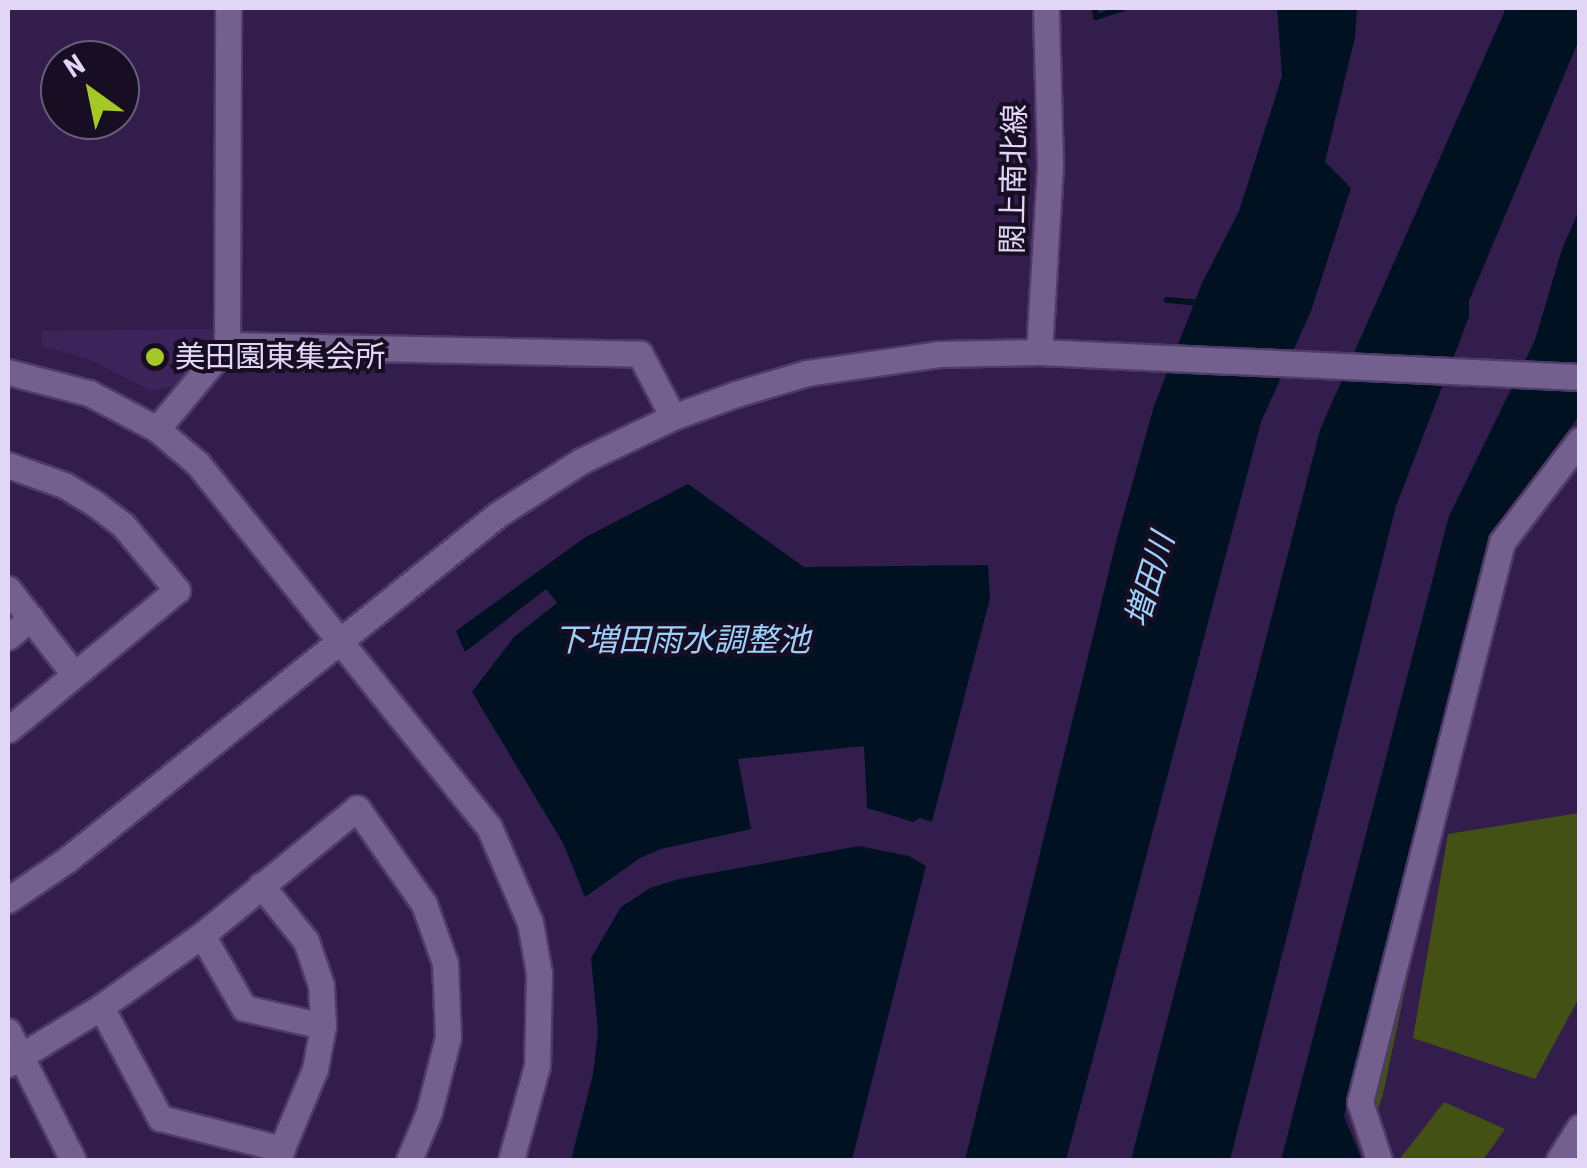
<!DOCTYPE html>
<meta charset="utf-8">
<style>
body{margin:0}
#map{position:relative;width:1587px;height:1168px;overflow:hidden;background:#331d4d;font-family:"Roboto Condensed","Noto Sans JP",sans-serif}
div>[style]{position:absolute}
.built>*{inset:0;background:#3c235a}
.green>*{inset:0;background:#435214}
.water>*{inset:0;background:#001221}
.stream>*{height:6px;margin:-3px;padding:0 3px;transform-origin:3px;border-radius:3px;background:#001221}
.roads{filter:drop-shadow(2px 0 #4f3b68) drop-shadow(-2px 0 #4f3b68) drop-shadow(0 2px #4f3b68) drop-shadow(0 -2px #4f3b68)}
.minor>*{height:25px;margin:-12.5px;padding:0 12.5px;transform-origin:12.5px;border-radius:12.5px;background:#73608e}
.dots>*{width:28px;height:28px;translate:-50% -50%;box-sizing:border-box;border:5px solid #170e23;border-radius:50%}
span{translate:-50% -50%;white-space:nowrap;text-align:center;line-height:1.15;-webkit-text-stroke:8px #170e23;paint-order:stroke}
.street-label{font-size:30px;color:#e1d6f5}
.poi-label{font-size:30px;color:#e1d6f5}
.left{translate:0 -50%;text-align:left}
.water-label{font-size:32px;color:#9cd1fb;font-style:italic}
.frame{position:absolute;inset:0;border:10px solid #e1d6f5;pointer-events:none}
.north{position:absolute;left:40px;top:40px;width:100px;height:100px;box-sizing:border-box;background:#170e23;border:2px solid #685e77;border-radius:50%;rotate:327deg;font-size:28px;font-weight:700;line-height:40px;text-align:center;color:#e1d6f5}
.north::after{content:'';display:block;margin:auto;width:35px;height:45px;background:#a4c825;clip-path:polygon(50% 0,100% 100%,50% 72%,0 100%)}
</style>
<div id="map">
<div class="built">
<div style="clip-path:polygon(214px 329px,214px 340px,182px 384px,151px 391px,89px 359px,42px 346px,42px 331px)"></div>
</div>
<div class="green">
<div style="clip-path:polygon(1579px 813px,1579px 998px,1535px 1079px,1413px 1038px,1448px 834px)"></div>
<div style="clip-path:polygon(1439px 829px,1383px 1094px,1374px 1120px,1369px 1086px)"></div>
<div style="clip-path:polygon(1444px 1102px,1505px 1129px,1483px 1160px,1399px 1160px)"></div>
</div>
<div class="water">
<div style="clip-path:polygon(1277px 8px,1357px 8px,1355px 37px,1325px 162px,1351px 188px,1311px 311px,1261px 422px,1066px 1160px,965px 1160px,1117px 538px,1154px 406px,1202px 283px,1239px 211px,1282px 76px)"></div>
<div style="clip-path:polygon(1506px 8px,1579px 8px,1579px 40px,1469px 301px,1469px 317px,1396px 506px,1230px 1160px,1131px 1160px,1320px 430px)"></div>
<div style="clip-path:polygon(1579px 210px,1579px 416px,1495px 530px,1344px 1116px,1362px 1160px,1281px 1160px,1449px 516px,1535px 340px,1562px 249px)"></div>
<div style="clip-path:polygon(688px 484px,804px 567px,988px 565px,990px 598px,932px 822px,920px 818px,913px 822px,867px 808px,864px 746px,738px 759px,751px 829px,661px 849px,640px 858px,585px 897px,563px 843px,472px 692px,514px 637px,557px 603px,546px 589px,465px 652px,456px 631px,584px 538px)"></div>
<div style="clip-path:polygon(859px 846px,909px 856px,926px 866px,852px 1160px,571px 1160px,593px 1074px,598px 1032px,591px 958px,621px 907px,650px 888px,679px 879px)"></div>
</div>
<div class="stream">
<div style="left:1095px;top:8px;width:9px;rotate:84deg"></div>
<div style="left:1096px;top:17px;width:29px;rotate:-18deg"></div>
<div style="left:1167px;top:300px;width:34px;rotate:5deg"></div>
</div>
<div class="roads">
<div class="minor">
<div style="left:227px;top:345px;width:337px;rotate:-89.8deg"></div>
<div style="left:1039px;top:352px;width:187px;rotate:-86.6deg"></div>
<div style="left:1050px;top:165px;width:157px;rotate:-91.5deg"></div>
<div style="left:8px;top:372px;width:84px;rotate:14.5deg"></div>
<div style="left:89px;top:393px;width:77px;rotate:27.9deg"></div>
<div style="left:157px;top:429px;width:54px;rotate:40.5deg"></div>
<div style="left:198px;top:464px;width:465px;rotate:51.3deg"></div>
<div style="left:489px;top:827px;width:103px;rotate:66.7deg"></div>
<div style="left:530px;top:922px;width:52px;rotate:80deg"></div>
<div style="left:539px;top:973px;width:93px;rotate:91.2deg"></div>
<div style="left:537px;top:1066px;width:98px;rotate:105.5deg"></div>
<div style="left:157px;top:429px;width:109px;rotate:-50.2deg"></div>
<div style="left:227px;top:345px;width:413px;rotate:1.2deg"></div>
<div style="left:640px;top:354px;width:71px;rotate:62.4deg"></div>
<div style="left:8px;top:465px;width:59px;rotate:19.7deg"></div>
<div style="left:64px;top:485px;width:35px;rotate:31deg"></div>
<div style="left:94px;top:503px;width:36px;rotate:37deg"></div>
<div style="left:123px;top:525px;width:85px;rotate:50.3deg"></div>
<div style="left:177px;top:590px;width:219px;rotate:140.4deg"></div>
<div style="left:8px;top:589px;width:108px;rotate:52.2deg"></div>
<div style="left:8px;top:637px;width:30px;rotate:-40deg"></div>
<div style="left:261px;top:885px;width:72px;rotate:51.2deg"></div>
<div style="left:306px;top:941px;width:46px;rotate:71.2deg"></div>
<div style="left:321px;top:985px;width:41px;rotate:87.2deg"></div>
<div style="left:323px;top:1026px;width:44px;rotate:100.5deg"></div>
<div style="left:315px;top:1069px;width:99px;rotate:112.7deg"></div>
<div style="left:8px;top:900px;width:73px;rotate:-34.3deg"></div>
<div style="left:68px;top:859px;width:550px;rotate:-38.72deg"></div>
<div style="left:497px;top:515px;width:100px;rotate:-32.7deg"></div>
<div style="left:581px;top:461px;width:102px;rotate:-25.6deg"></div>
<div style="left:673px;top:417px;width:67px;rotate:-20.1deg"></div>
<div style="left:736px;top:394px;width:74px;rotate:-16.5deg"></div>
<div style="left:807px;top:373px;width:133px;rotate:-8.2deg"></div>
<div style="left:939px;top:354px;width:100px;rotate:-1.1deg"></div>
<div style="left:1039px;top:352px;width:542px;rotate:2.65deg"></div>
<div style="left:202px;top:935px;width:84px;rotate:60.1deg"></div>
<div style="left:244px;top:1008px;width:81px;rotate:12.8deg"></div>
<div style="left:101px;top:1007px;width:126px;rotate:62deg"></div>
<div style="left:160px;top:1118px;width:126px;rotate:14.3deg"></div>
<div style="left:8px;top:1031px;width:144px;rotate:63.3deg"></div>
<div style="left:8px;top:1064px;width:109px;rotate:-31.5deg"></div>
<div style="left:101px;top:1007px;width:124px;rotate:-35.5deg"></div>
<div style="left:202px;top:935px;width:200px;rotate:-39.3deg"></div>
<div style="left:357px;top:808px;width:117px;rotate:55.1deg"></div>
<div style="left:424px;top:904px;width:63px;rotate:70.4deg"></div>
<div style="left:445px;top:963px;width:74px;rotate:87.7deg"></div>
<div style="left:448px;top:1037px;width:77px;rotate:104.2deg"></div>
<div style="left:429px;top:1112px;width:52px;rotate:112.6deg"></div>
<div style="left:1379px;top:1160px;width:61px;rotate:-108.1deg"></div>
<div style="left:1360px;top:1102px;width:578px;rotate:-75.77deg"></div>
<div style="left:1502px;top:542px;width:128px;rotate:-52.6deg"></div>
<div style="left:1559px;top:1160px;width:39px;rotate:-58deg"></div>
</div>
</div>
<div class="dots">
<div style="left:155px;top:357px;background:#a4c825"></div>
</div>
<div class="street-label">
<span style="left:1014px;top:179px;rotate:-89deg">閖上南北線</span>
</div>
<div class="poi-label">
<span class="left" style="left:175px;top:357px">美田園東集会所</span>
</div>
<div class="water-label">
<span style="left:1150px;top:580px;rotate:-73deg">増田川</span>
<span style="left:682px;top:640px">下増田雨水調整池</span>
</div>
<div class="frame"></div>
<div class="north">N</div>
</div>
